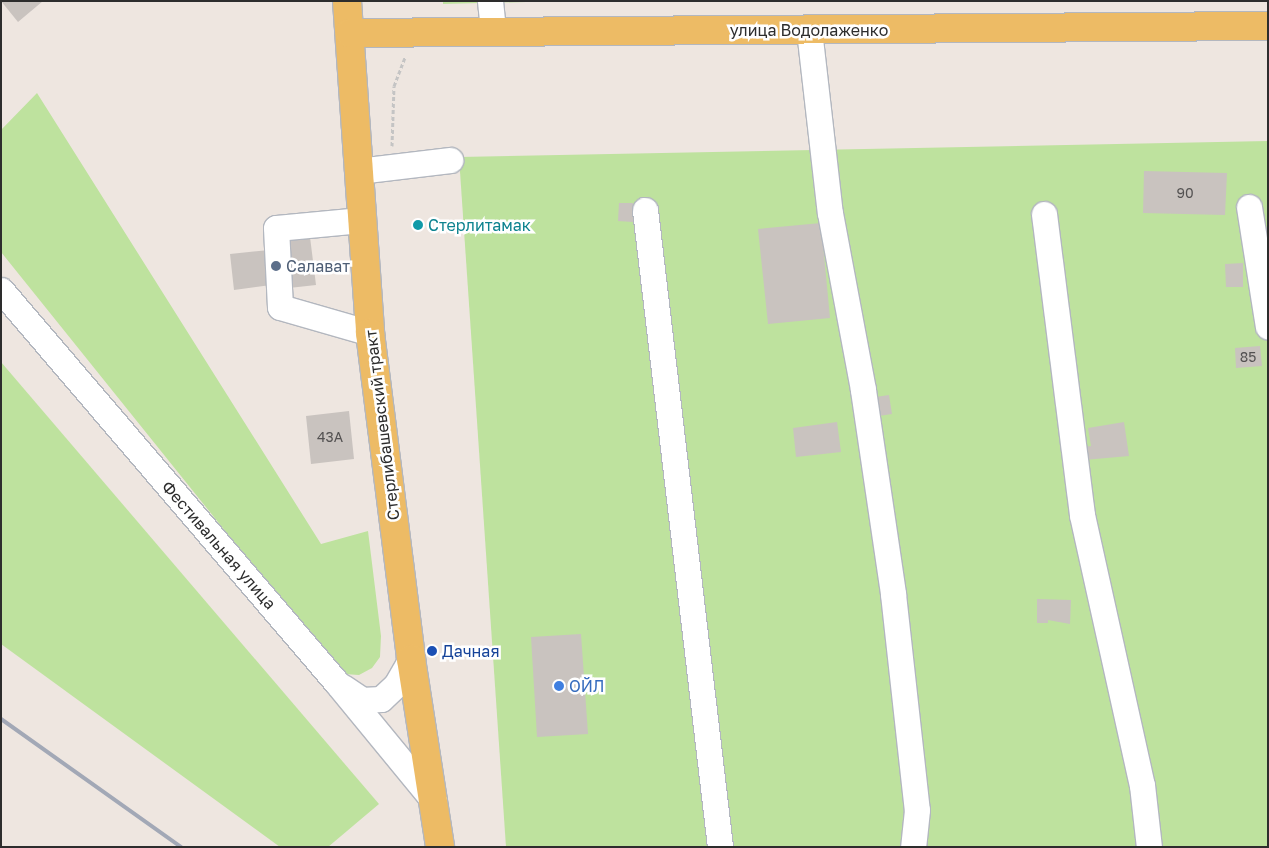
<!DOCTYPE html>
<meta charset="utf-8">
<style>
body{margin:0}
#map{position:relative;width:1269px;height:848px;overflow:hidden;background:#eee6e0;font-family:"Golos Text",sans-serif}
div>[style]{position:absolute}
.green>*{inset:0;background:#bee29e}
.building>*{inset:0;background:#c9c3bf}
.path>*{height:3px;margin-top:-1.5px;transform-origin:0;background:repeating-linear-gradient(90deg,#c4c4c4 0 4px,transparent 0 6.5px)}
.roads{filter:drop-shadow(1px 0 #b3b7bf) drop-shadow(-1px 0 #b3b7bf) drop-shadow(0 1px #b3b7bf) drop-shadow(0 -1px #b3b7bf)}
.minor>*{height:25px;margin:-12.5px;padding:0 12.5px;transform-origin:12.5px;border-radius:12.5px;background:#fff}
.major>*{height:28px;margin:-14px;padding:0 14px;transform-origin:14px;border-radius:14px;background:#edbb65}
.rail>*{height:4px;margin:-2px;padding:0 2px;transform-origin:2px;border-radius:2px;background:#a2a8b6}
.dots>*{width:14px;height:14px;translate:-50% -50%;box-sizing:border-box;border:2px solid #fff;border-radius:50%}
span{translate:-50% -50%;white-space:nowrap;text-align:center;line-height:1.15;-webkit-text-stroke:5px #fff;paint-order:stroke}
.number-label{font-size:14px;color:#545252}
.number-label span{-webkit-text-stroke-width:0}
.street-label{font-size:16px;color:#2d2d2d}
.culture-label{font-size:16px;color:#0d838f}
.left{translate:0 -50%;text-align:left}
.service-label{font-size:16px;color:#4e5e75}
.transit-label{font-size:16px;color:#164399}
.shop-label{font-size:16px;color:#366cbe}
.frame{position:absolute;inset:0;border:2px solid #2d2d2d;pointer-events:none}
</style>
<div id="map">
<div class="green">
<div style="clip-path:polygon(443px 1px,563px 1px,443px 4px)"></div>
<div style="clip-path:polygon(37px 93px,321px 544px,368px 531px,381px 636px,380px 657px,372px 668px,359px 675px,344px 674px,328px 659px,1px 252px,1px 130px)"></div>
<div style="clip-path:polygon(1268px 141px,1268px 847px,506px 847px,459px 157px)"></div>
<div style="clip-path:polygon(1px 362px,379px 804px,328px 847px,280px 847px,1px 644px)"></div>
</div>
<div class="building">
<div style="clip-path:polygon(1px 1px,43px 1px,18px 22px)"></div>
<div style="clip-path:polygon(1144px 171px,1227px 173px,1225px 215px,1143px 213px)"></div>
<div style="clip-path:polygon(619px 203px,633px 203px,633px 222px,618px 221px)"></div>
<div style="clip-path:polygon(821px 223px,830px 318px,768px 324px,758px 229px)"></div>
<div style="clip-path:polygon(310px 237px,316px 285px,271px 290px,271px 285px,234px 290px,230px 254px,269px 250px,268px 242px)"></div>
<div style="clip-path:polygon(1243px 263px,1243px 287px,1226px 287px,1225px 264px)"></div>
<div style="clip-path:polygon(1260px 346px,1262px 366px,1236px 368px,1235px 348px)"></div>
<div style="clip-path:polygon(889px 395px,892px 414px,872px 417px,869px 398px)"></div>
<div style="clip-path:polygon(349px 411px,354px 459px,311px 464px,306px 416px)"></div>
<div style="clip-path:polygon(837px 422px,841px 452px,796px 457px,793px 428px)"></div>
<div style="clip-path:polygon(1124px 422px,1129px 456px,1084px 460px,1082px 447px,1091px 446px,1088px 428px)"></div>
<div style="clip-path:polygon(1037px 599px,1071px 600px,1070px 624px,1048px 620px,1048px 623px,1037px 623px)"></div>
<div style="clip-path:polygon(581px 634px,588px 734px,537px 737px,531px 637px)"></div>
</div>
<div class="path">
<div style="left:392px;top:146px;width:60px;rotate:-88.1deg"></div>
<div style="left:394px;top:86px;width:31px;rotate:-69deg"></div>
</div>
<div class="roads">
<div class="minor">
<div style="left:490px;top:1px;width:30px;rotate:84deg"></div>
<div style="left:809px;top:30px;width:184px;rotate:83.5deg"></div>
<div style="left:830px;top:213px;width:180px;rotate:79.4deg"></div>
<div style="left:863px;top:390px;width:206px;rotate:81.6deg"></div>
<div style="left:893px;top:594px;width:217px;rotate:83.7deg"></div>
<div style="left:917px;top:810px;width:37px;rotate:96deg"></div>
<div style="left:358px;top:171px;width:93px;rotate:-6.8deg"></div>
<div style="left:1249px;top:207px;width:121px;rotate:81deg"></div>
<div style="left:645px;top:210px;width:641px;rotate:83.28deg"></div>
<div style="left:1044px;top:214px;width:303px;rotate:82.8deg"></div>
<div style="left:1082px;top:515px;width:277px;rotate:77.5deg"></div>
<div style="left:1142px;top:785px;width:62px;rotate:83.6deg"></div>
<div style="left:361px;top:220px;width:85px;rotate:174.6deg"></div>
<div style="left:276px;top:228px;width:79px;rotate:87.1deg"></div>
<div style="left:280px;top:307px;width:94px;rotate:16.1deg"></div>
<div style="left:1px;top:290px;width:517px;rotate:49.47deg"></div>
<div style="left:337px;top:683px;width:153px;rotate:50.6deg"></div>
<div style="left:343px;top:687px;width:23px;rotate:34deg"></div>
<div style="left:362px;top:700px;width:19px;rotate:-3deg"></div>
<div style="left:381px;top:699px;width:21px;rotate:-43deg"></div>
<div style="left:396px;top:685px;width:30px;rotate:-60deg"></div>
</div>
<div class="major">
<div style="left:347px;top:1px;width:333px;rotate:86deg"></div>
<div style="left:370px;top:333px;width:329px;rotate:82.8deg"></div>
<div style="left:411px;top:659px;width:190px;rotate:81.2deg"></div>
<div style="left:350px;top:33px;width:918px;rotate:-0.44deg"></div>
</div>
</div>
<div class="rail">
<div style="left:1px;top:719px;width:221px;rotate:35.4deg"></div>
</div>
<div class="dots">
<div style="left:418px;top:225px;background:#0f9aa8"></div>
<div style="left:276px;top:266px;background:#5c6f8a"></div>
<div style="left:432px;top:651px;background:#1a4fb4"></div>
<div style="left:559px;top:686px;background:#3f7fe0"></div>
</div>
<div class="number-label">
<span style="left:1185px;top:193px">90</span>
<span style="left:1248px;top:357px">85</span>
<span style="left:330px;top:437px">43А</span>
</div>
<div class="street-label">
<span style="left:809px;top:30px">улица Водолаженко</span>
<span style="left:382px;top:425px;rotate:-97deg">Стерлибашевский тракт</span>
<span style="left:219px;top:545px;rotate:49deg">Фестивальная улица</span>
</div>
<div class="culture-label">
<span class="left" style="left:428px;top:225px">Стерлитамак</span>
</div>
<div class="service-label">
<span class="left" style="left:286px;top:266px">Салават</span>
</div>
<div class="transit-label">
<span class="left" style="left:442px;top:651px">Дачная</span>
</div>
<div class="shop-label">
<span class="left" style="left:569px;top:686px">ОЙЛ</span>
</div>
<div class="frame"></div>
</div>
